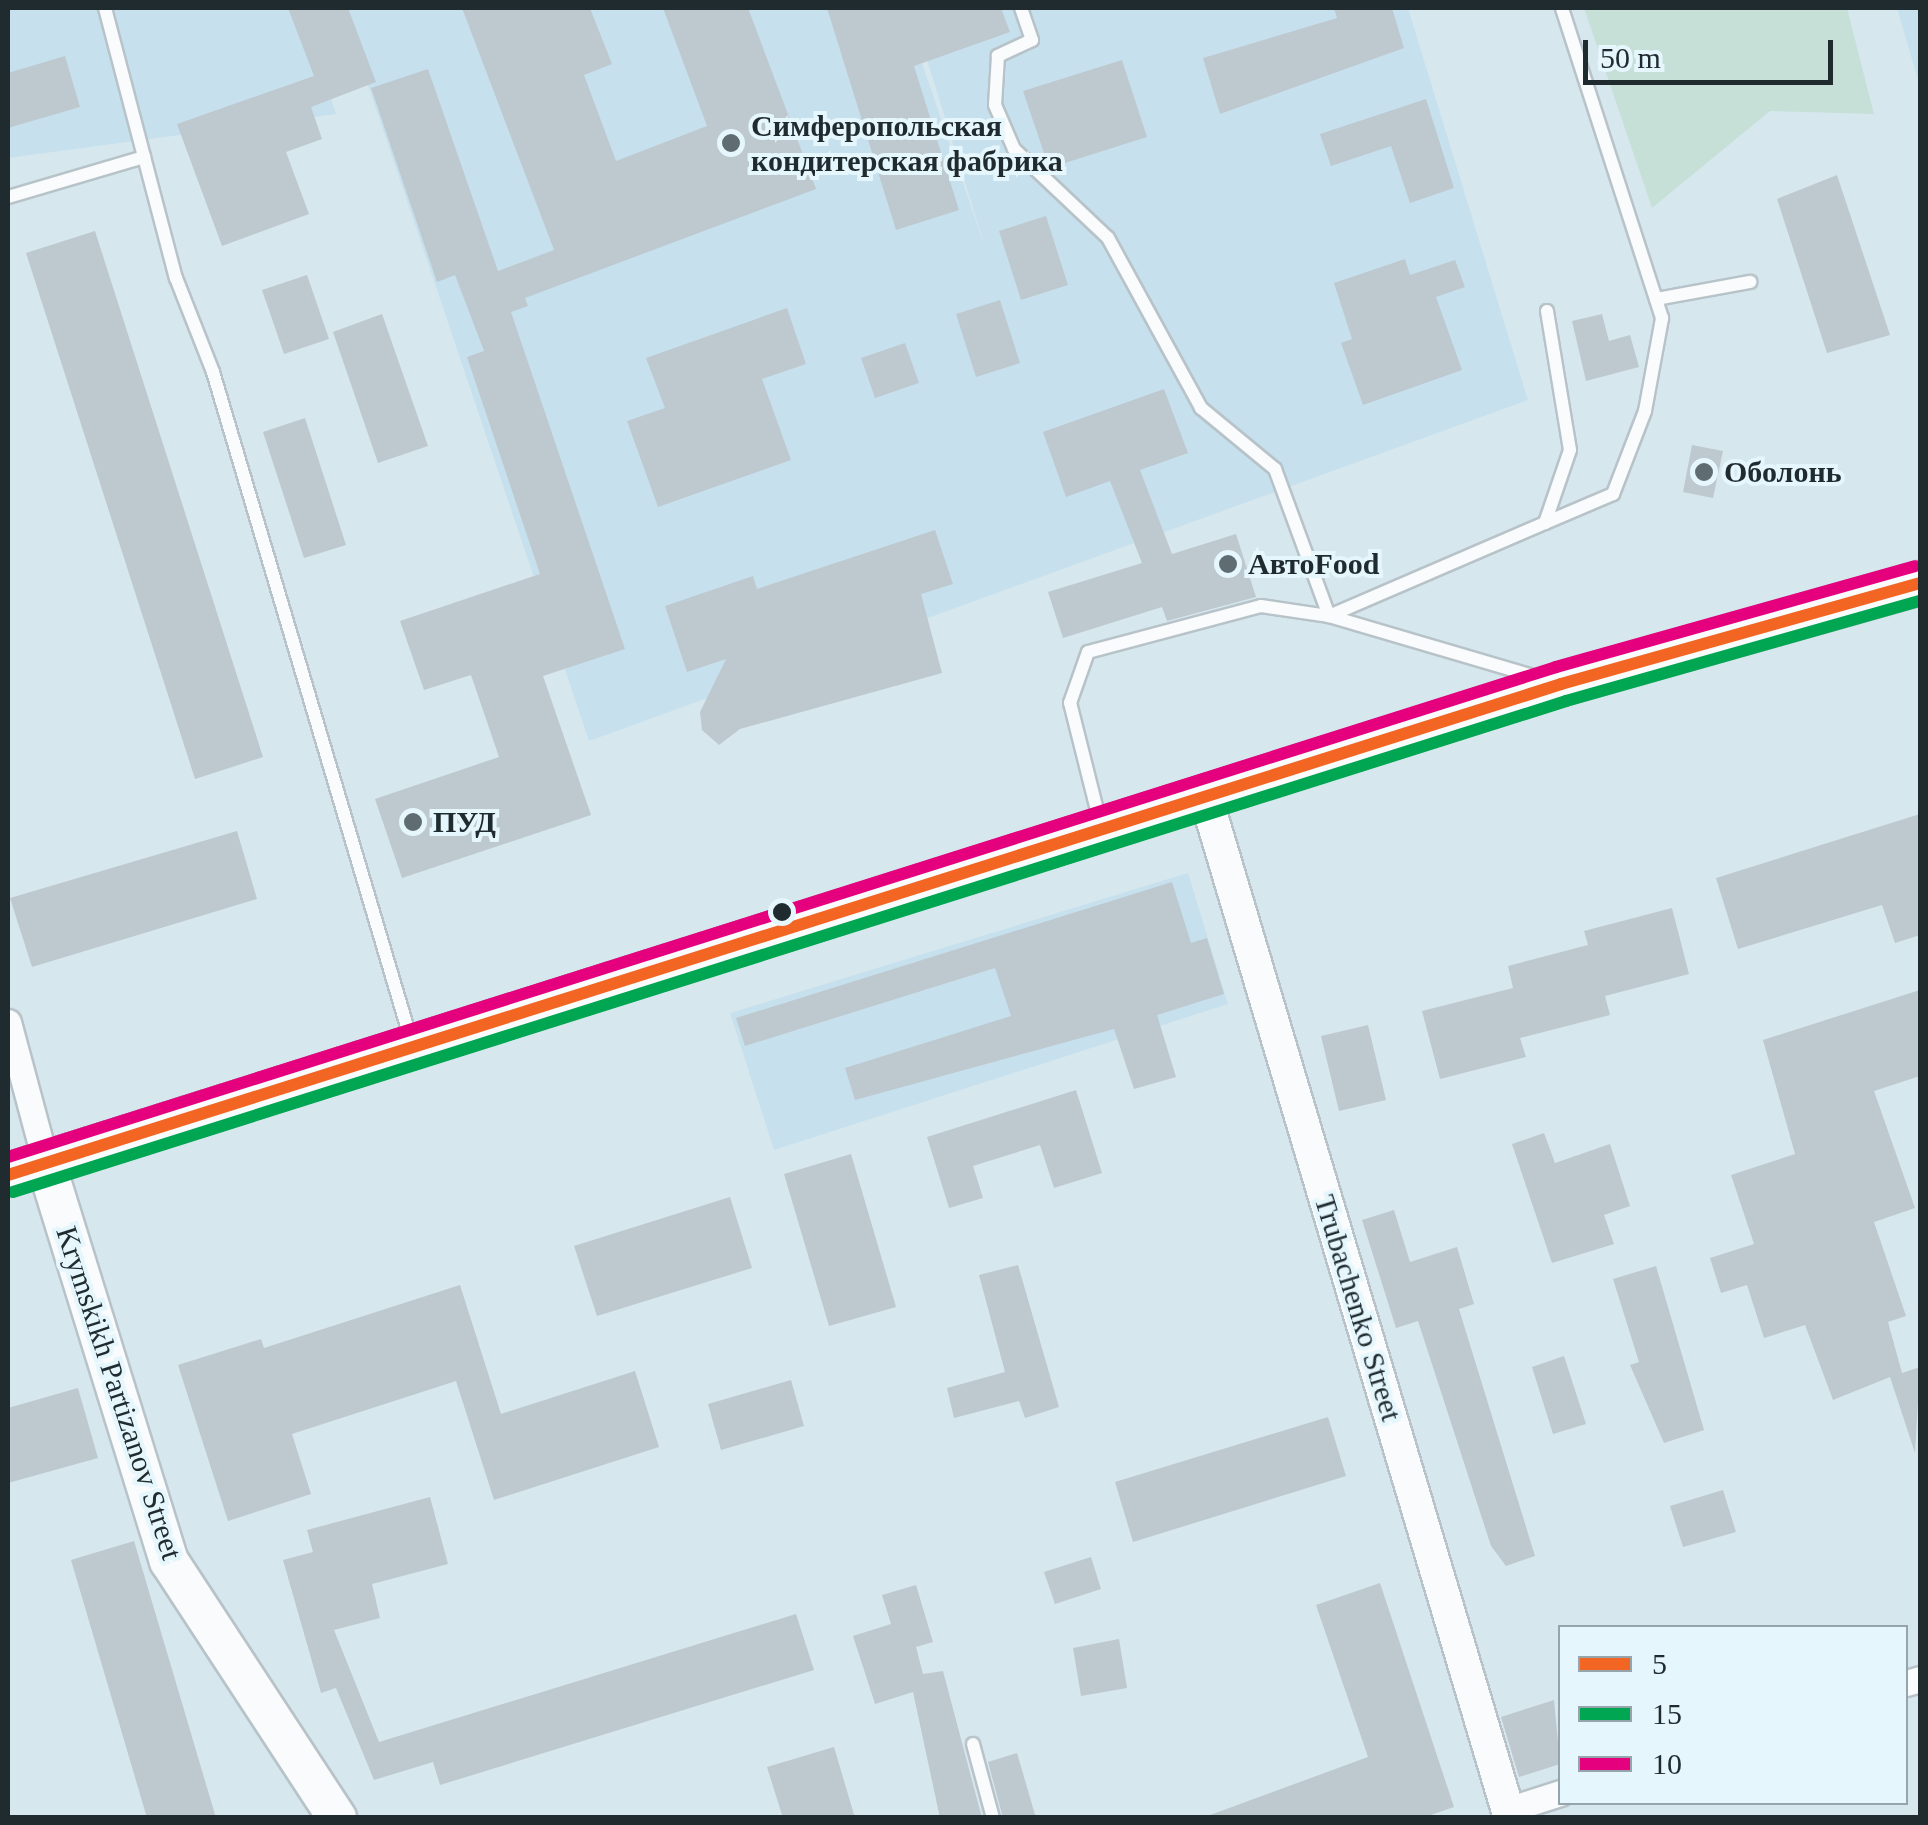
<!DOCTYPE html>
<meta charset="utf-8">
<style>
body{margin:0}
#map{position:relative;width:1928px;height:1825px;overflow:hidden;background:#d7e7ee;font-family:Georgia,serif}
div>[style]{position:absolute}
.built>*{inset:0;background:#c6e1ed}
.green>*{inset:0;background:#c6e0d8}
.building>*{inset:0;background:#bec8cf}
.roads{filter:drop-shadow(2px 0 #b7c3c8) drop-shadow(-2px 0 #b7c3c8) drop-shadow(0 2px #b7c3c8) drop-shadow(0 -2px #b7c3c8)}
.service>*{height:12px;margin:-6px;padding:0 6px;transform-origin:6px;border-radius:6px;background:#f9fbfc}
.minor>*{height:25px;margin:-12.5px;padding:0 12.5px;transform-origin:12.5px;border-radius:12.5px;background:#f9fbfc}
.tertiary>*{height:32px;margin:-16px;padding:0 16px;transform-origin:16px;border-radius:16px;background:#f9fbfc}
.secondary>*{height:38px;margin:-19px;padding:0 19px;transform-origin:19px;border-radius:19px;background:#f9fbfc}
.primary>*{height:42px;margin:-21px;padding:0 21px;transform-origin:21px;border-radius:21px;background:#f9fbfc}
.bus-1>*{height:12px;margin:-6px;padding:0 6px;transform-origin:6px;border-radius:6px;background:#f26522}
.bus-2>*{height:12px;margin:-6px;padding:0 6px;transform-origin:6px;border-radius:6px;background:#00a651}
.bus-3>*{height:12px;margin:-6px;padding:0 6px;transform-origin:6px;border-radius:6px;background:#e5007d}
.dots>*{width:28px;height:28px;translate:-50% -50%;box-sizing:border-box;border:5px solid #e5f6fd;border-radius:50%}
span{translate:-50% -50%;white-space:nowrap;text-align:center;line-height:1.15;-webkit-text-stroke:8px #e5f6fd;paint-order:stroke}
.poi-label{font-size:30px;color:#1f2b2f;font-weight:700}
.left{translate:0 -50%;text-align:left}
.street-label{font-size:30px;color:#1f2b2f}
.frame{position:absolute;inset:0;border:10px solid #1f2b2f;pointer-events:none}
.legend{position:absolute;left:1558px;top:1625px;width:350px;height:180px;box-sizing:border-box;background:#e5f6fd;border:2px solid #96a5ab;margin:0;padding:12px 18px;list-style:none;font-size:30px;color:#1f2b2f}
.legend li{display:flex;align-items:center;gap:20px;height:50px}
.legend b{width:50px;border:2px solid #96a5ab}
.scale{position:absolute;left:1583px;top:40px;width:250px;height:45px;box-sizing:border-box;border:5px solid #1f2b2f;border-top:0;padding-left:12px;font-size:30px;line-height:35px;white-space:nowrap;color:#1f2b2f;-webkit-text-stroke:8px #e5f6fd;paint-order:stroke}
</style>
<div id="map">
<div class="built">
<div style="clip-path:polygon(8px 8px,302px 8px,336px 114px,8px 158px)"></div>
<div style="clip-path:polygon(342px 8px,903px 8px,986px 250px,911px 8px,1408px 8px,1528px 400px,589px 741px)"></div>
<div style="clip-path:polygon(1897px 8px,1920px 8px,1920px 87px)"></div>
<div style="clip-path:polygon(1188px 873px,1228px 1004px,774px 1150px,730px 1013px)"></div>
</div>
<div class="green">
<div style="clip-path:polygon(1584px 8px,1847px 8px,1874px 114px,1770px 111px,1652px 208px)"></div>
</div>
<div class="building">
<div style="clip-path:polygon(288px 8px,348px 8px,376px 82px,311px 107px,322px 139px,286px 152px,309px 214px,222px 246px,177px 124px,314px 76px)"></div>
<div style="clip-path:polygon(462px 8px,590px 8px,612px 64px,584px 75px,616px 161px,707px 126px,663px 8px,748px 8px,816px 189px,525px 298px,528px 306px,511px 312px,625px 649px,543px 676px,591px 815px,402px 878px,375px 799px,499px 757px,471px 675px,424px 690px,400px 621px,540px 574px,467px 357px,484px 351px,455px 275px,437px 282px,371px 88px,428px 69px,498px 271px,554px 250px)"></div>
<div style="clip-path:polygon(827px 8px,1001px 8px,1010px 32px,914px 66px,959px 210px,896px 230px)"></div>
<div style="clip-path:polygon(1334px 8px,1392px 8px,1404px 48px,1220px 114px,1203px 58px,1337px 18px)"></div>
<div style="clip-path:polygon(65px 56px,80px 107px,8px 128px,8px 73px)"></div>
<div style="clip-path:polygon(1122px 60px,1147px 137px,1049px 168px,1023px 91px)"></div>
<div style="clip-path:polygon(1426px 99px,1454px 188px,1410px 203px,1391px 146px,1331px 166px,1320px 134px)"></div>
<div style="clip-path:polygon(1837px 175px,1890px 335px,1827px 353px,1777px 199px)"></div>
<div style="clip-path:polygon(1046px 216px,1068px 285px,1021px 300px,999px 231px)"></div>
<div style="clip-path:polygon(95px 231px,263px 757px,195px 779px,26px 253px)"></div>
<div style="clip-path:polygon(1405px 259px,1410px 275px,1455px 260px,1465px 287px,1436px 297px,1462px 370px,1363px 405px,1341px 343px,1352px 339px,1334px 283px)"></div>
<div style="clip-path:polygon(307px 275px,329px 339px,284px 354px,262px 290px)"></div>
<div style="clip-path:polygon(1000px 300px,1020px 363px,976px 377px,956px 314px)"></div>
<div style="clip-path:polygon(787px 308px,806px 364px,762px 379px,791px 460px,658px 507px,627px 421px,665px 408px,646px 358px)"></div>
<div style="clip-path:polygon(382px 314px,428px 446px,378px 463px,333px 332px)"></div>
<div style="clip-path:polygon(1602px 314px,1609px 341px,1630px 335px,1639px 367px,1586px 381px,1572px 321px)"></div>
<div style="clip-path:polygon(905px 343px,919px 383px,875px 398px,861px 358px)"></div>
<div style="clip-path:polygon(1164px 389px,1188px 453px,1140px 470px,1172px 554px,1236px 534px,1256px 597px,1167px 621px,1162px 607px,1063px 638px,1048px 592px,1142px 563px,1110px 481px,1066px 497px,1043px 432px)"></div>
<div style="clip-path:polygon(305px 418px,346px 545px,304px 558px,263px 432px)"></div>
<div style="clip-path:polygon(1692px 445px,1723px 451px,1713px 498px,1683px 492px)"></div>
<div style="clip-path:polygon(935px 530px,953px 584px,921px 594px,942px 673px,740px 729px,719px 745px,702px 730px,700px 712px,726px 659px,687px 672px,665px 606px,753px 576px,757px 589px)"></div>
<div style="clip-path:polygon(1920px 814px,1920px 935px,1895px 943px,1882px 905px,1738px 949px,1716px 878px)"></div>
<div style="clip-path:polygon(237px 831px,257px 899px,32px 967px,10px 898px)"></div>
<div style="clip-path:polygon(1172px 882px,1191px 943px,1207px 938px,1224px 994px,1157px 1015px,1176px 1077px,1134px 1089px,1114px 1029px,855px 1100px,845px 1068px,1011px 1016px,995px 968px,745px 1046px,736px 1018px)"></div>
<div style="clip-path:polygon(1672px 908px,1689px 974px,1605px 996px,1610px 1015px,1520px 1038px,1526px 1057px,1440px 1079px,1422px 1011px,1513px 988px,1508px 966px,1588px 945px,1584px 931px)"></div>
<div style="clip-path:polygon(1920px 990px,1920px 1076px,1874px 1091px,1915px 1208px,1874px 1222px,1906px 1316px,1888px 1322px,1902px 1373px,1920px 1367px,1915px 1453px,1890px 1377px,1833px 1400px,1805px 1325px,1764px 1338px,1747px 1285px,1721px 1293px,1710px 1258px,1754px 1244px,1731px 1175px,1795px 1154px,1763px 1040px)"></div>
<div style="clip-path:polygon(1368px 1025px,1386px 1100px,1339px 1111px,1321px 1036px)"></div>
<div style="clip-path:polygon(1076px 1090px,1102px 1173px,1054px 1188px,1040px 1145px,973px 1166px,983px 1198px,949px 1208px,927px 1137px)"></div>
<div style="clip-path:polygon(1544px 1133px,1555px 1163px,1610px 1144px,1630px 1206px,1604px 1215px,1614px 1244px,1552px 1263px,1512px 1144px)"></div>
<div style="clip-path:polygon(851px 1154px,896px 1307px,829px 1326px,784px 1174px)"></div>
<div style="clip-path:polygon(730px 1197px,752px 1268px,597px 1316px,574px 1246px)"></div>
<div style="clip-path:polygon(1394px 1210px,1410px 1262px,1457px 1247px,1474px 1304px,1459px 1309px,1535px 1556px,1506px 1566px,1491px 1546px,1418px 1321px,1396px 1328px,1362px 1220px)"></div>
<div style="clip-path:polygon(1018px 1265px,1059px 1407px,1025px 1418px,1019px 1401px,954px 1418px,947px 1388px,1005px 1372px,979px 1275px)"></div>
<div style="clip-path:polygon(1656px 1266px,1704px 1430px,1664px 1443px,1630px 1365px,1639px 1362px,1613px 1279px)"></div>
<div style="clip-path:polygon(460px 1285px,501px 1414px,635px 1371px,659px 1447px,494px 1500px,456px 1381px,292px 1434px,311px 1494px,228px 1521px,178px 1365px,261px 1339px,264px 1348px)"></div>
<div style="clip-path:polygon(1564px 1356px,1586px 1424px,1553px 1434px,1532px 1367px)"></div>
<div style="clip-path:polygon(791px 1380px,804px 1426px,721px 1450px,708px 1404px)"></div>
<div style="clip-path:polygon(78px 1388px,98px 1458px,8px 1483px,8px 1408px)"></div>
<div style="clip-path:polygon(1328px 1417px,1346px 1476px,1133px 1542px,1115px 1482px)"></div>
<div style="clip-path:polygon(1723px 1490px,1736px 1532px,1683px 1547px,1670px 1506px)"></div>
<div style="clip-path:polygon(430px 1497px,448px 1564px,372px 1584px,380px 1618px,334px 1630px,379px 1742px,796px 1614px,814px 1670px,440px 1785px,433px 1762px,374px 1780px,336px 1688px,321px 1693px,283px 1560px,313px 1552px,307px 1530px)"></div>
<div style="clip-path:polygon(134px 1541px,216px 1818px,147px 1818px,71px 1560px)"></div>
<div style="clip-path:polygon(1091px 1557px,1101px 1589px,1055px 1604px,1044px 1572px)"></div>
<div style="clip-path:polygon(1380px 1583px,1454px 1807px,1422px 1818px,1202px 1818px,1368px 1757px,1316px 1605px)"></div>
<div style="clip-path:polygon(916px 1585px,933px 1642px,916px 1647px,923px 1674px,943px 1671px,982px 1818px,940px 1818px,913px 1692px,875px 1704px,853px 1636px,891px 1624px,882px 1595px)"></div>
<div style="clip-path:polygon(1119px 1639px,1127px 1688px,1081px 1696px,1073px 1648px)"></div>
<div style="clip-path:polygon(1554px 1700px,1560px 1764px,1519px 1777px,1501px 1717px)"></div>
<div style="clip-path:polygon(834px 1747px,855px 1818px,783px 1818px,767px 1767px)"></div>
<div style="clip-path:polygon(1017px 1753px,1036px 1818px,1003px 1818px,988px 1762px)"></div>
</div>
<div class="roads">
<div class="service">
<div style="left:105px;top:8px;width:279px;rotate:75.3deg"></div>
<div style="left:176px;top:278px;width:101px;rotate:68.5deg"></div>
<div style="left:213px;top:372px;width:697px;rotate:73.49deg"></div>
<div style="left:1021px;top:8px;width:34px;rotate:71deg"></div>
<div style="left:1032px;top:40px;width:38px;rotate:155deg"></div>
<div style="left:998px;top:56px;width:49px;rotate:93.5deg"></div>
<div style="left:995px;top:105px;width:48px;rotate:66.6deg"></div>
<div style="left:1014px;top:149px;width:129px;rotate:43.4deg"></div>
<div style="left:1108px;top:238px;width:194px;rotate:61.3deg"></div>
<div style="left:1201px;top:408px;width:96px;rotate:39.5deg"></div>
<div style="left:1275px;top:469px;width:157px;rotate:69.8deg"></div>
<div style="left:1329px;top:616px;width:235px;rotate:-23.3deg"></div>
<div style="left:1545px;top:523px;width:77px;rotate:-71.1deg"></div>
<div style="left:1570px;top:450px;width:141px;rotate:-99.4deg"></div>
<div style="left:8px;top:197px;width:142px;rotate:-16.4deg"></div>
<div style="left:1656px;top:299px;width:96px;rotate:-10.3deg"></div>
<div style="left:1545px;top:523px;width:74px;rotate:-23.1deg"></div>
<div style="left:1613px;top:494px;width:89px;rotate:-68.9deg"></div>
<div style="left:1645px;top:411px;width:95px;rotate:-79.6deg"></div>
<div style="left:1662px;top:318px;width:326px;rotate:-107.9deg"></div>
<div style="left:1100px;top:822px;width:123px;rotate:-104.1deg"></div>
<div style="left:1070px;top:703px;width:54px;rotate:-70.6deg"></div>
<div style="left:1088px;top:652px;width:179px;rotate:-14.9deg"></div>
<div style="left:1261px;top:606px;width:69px;rotate:8.4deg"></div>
<div style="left:1329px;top:616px;width:219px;rotate:16.4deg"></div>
<div style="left:973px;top:1744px;width:77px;rotate:74.9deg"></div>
</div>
<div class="minor">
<div style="left:8px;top:1022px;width:147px;rotate:75deg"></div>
<div style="left:1906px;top:1683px;width:15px;rotate:-16deg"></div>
<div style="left:1507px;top:1810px;width:56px;rotate:-17.8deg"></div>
</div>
<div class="tertiary">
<div style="left:1206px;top:798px;width:1064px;rotate:73.4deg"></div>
</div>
<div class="secondary">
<div style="left:46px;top:1164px;width:416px;rotate:72.8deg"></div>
<div style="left:169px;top:1561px;width:307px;rotate:56.8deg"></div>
</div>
<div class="primary">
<div style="left:8px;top:1175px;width:1629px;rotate:-17.54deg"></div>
<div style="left:1561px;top:684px;width:373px;rotate:-15.7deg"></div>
</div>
</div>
<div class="bus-1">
<div style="left:8px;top:1175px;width:1629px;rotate:-17.54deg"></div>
<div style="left:1561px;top:684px;width:373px;rotate:-15.7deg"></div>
</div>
<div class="bus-2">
<div style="left:13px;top:1192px;width:1629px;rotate:-17.54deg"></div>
<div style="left:1566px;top:701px;width:368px;rotate:-15.8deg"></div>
</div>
<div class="bus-3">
<div style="left:8px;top:1157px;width:1624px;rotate:-17.56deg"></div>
<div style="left:1556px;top:667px;width:373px;rotate:-15.7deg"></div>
</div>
<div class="dots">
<div style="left:731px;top:143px;background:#5f6d72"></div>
<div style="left:1704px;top:472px;background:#5f6d72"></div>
<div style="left:1228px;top:564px;background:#5f6d72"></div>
<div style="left:413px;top:822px;background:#5f6d72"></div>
<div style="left:782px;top:912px;background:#1f2b2f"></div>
</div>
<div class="poi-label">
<span class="left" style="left:751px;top:143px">Симферопольская<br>кондитерская фабрика</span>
<span class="left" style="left:1724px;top:472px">Оболонь</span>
<span class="left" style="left:1248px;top:564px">АвтоFood</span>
<span class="left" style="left:433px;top:822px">ПУД</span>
</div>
<div class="street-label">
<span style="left:1358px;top:1308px;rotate:73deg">Trubachenko Street</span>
<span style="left:119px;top:1393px;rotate:72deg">Krymskikh Partizanov Street</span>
</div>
<div class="frame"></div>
<ul class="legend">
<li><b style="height:12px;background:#f26522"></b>5</li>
<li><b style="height:12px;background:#00a651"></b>15</li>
<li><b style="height:12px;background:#e5007d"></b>10</li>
</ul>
<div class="scale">50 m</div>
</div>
